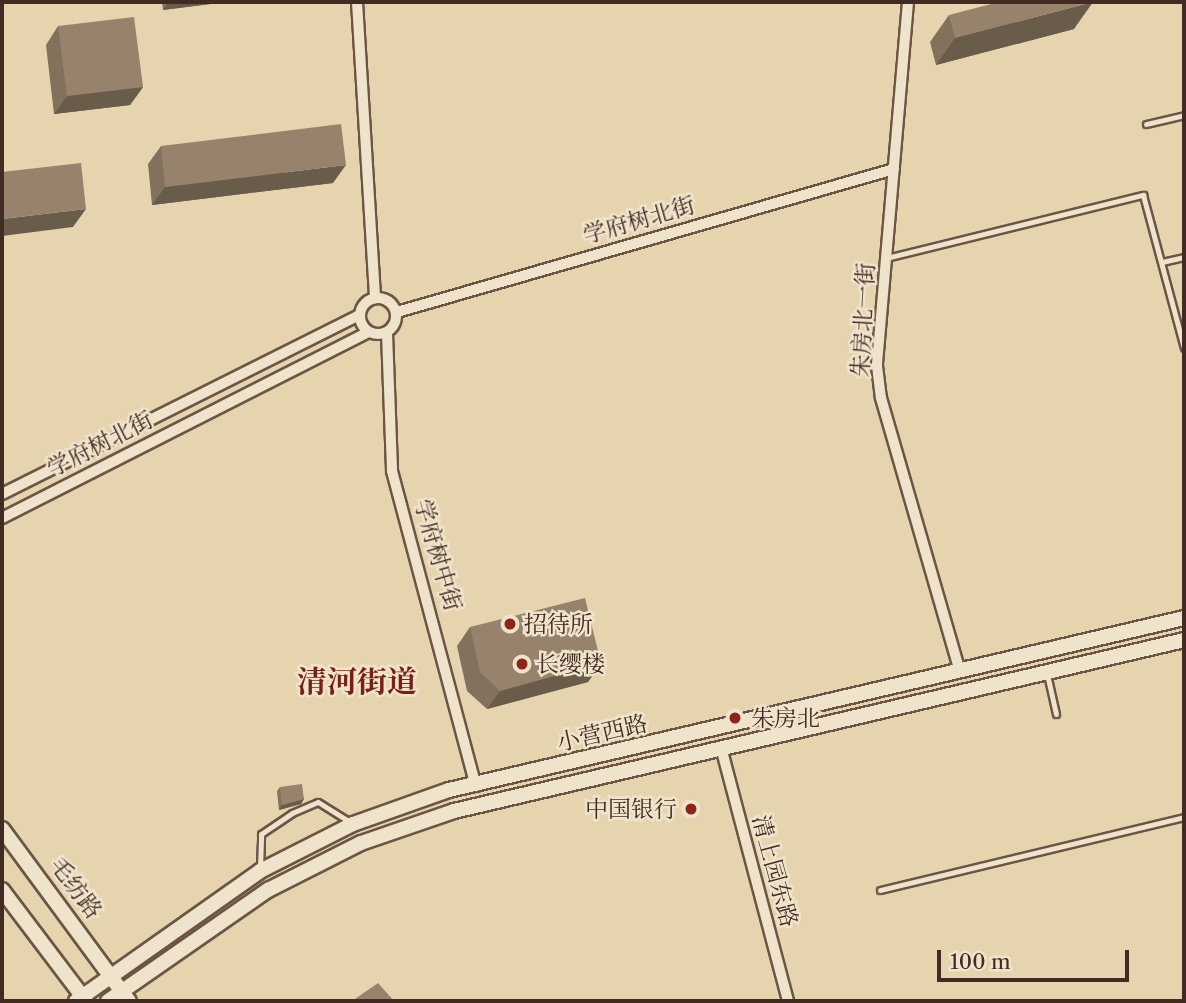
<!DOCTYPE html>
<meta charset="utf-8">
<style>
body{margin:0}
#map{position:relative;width:1186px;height:1003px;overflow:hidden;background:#e6d4af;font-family:"Libre Caslon Text","Noto Serif SC",serif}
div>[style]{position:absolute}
.roads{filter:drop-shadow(2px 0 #6b5545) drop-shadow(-2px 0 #6b5545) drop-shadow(0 2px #6b5545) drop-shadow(0 -2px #6b5545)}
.service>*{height:5px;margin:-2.5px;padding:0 2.5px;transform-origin:2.5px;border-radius:2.5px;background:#efe3cb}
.minor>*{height:10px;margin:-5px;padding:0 5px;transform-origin:5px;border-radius:5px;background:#efe3cb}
.minor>.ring{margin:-5px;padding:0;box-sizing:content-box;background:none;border:10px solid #efe3cb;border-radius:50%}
.secondary>*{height:14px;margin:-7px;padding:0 7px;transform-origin:7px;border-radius:7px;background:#efe3cb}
.wall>*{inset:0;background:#82715c}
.shaded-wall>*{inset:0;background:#6a5c4b}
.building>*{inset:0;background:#97836b}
.dots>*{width:19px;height:19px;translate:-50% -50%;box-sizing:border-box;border:4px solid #efe3cb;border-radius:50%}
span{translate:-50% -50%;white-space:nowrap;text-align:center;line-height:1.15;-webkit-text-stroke:5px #efe3cb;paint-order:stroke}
.street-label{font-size:23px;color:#422b22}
.poi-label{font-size:23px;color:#422b22}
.left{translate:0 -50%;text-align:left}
.right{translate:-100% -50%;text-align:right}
.district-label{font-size:30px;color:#7a1f14;font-weight:700}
.frame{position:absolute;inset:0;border:4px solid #422b22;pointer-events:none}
.scale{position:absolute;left:937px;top:950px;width:192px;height:32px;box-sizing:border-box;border:4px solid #422b22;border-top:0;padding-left:9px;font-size:21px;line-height:24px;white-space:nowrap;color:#422b22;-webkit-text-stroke:5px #efe3cb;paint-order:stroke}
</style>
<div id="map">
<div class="roads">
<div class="service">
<div style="left:1146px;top:124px;width:39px;rotate:-13deg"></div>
<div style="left:886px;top:258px;width:265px;rotate:-13.8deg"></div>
<div style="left:1143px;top:195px;width:158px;rotate:75deg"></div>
<div style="left:1162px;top:262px;width:23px;rotate:-13deg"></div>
<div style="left:1047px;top:674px;width:41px;rotate:77.3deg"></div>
<div style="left:260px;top:868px;width:34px;rotate:-88deg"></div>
<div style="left:261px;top:834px;width:37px;rotate:-34deg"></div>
<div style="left:292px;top:813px;width:28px;rotate:-23deg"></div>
<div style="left:318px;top:802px;width:38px;rotate:32deg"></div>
<div style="left:880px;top:890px;width:313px;rotate:-13.5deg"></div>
</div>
<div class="minor">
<div style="left:357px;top:2px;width:297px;rotate:86.5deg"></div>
<div style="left:908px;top:2px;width:365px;rotate:94.9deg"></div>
<div style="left:877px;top:366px;width:32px;rotate:83deg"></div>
<div style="left:881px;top:398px;width:285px;rotate:73.9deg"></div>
<div class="ring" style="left:360px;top:298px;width:26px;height:26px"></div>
<div style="left:397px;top:312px;width:517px;rotate:-16.05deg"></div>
<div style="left:387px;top:333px;width:138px;rotate:87.9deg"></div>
<div style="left:392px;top:471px;width:326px;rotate:75.1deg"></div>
<div style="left:2px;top:494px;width:400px;rotate:-26.6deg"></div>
<div style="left:2px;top:518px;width:411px;rotate:-26.9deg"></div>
<div style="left:722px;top:751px;width:259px;rotate:75.2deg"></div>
</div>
<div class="secondary">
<div style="left:2px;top:829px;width:214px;rotate:53.6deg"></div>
<div style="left:2px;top:890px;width:139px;rotate:52.9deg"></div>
<div style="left:76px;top:1001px;width:225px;rotate:-35.2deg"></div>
<div style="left:260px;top:871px;width:104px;rotate:-26.8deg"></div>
<div style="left:353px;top:824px;width:102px;rotate:-19.5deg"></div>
<div style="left:449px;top:790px;width:755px;rotate:-13.17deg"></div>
<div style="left:108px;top:1001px;width:195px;rotate:-34.8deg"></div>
<div style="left:268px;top:890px;width:104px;rotate:-26.8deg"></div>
<div style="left:361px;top:843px;width:98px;rotate:-19deg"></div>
<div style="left:454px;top:811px;width:750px;rotate:-13.18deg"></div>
</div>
</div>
<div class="wall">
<div style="clip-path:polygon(162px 2px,226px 2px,163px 10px)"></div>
<div style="clip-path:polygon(949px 15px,1074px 29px,936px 65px,930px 42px)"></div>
<div style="clip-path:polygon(58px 26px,143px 87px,130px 105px,54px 114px,46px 45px)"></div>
<div style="clip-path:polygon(161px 146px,333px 183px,152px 205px,148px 164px)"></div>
<div style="clip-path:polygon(470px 627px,601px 663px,588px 682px,487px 709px,467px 691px,457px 646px)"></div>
<div style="clip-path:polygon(280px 787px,304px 799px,301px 804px,279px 810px,277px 791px)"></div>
</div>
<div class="shaded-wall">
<div style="clip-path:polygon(169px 2px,226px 2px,163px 10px)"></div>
<div style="clip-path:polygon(1093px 2px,1074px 29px,936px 65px,955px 38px)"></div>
<div style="clip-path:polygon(143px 87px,130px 105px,54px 114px,67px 96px)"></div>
<div style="clip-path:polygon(346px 165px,333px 183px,152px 205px,165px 187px)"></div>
<div style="clip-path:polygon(86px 209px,73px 227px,2px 236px,2px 219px)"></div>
<div style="clip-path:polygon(601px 663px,588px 682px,487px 709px,500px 691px)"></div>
<div style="clip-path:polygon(304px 799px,301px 804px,279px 810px,282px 805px)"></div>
</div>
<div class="building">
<div style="clip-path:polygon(2px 2px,4px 16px,2px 16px)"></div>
<div style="clip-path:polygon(999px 2px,1093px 2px,955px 38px,949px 15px)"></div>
<div style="clip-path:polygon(134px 17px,143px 87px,67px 96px,58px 26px)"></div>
<div style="clip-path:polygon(341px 124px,346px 165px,165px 187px,161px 146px)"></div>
<div style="clip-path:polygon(81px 163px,86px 209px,2px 219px,2px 172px)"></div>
<div style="clip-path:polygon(585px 598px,601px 663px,500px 691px,480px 672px,470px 627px)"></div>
<div style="clip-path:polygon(302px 784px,304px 799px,282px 805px,280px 787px)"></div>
<div style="clip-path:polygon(378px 983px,394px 1001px,352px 1001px)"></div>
</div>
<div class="dots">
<div style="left:510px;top:624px;background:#8f2418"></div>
<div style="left:522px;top:664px;background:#8f2418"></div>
<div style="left:735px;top:718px;background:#8f2418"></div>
<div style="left:691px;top:809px;background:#8f2418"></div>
</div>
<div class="street-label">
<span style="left:639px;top:220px;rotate:-16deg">学府树北街</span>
<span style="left:863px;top:320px;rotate:-87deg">朱房北一街</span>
<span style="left:100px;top:444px;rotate:-27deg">学府树北街</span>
<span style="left:438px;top:555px;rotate:74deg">学府树中街</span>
<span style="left:602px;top:733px;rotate:-13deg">小营西路</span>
<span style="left:775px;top:871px;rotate:75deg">清上园东路</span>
<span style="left:76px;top:888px;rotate:53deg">毛纺路</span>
</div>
<div class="poi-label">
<span class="left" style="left:524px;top:624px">招待所</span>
<span class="left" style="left:536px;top:664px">长缨楼</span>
<span class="left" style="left:751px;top:718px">朱房北</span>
<span class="right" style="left:677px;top:809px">中国银行</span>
</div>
<div class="district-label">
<span style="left:357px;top:682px">清河街道</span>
</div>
<div class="frame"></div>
<div class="scale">100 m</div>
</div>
